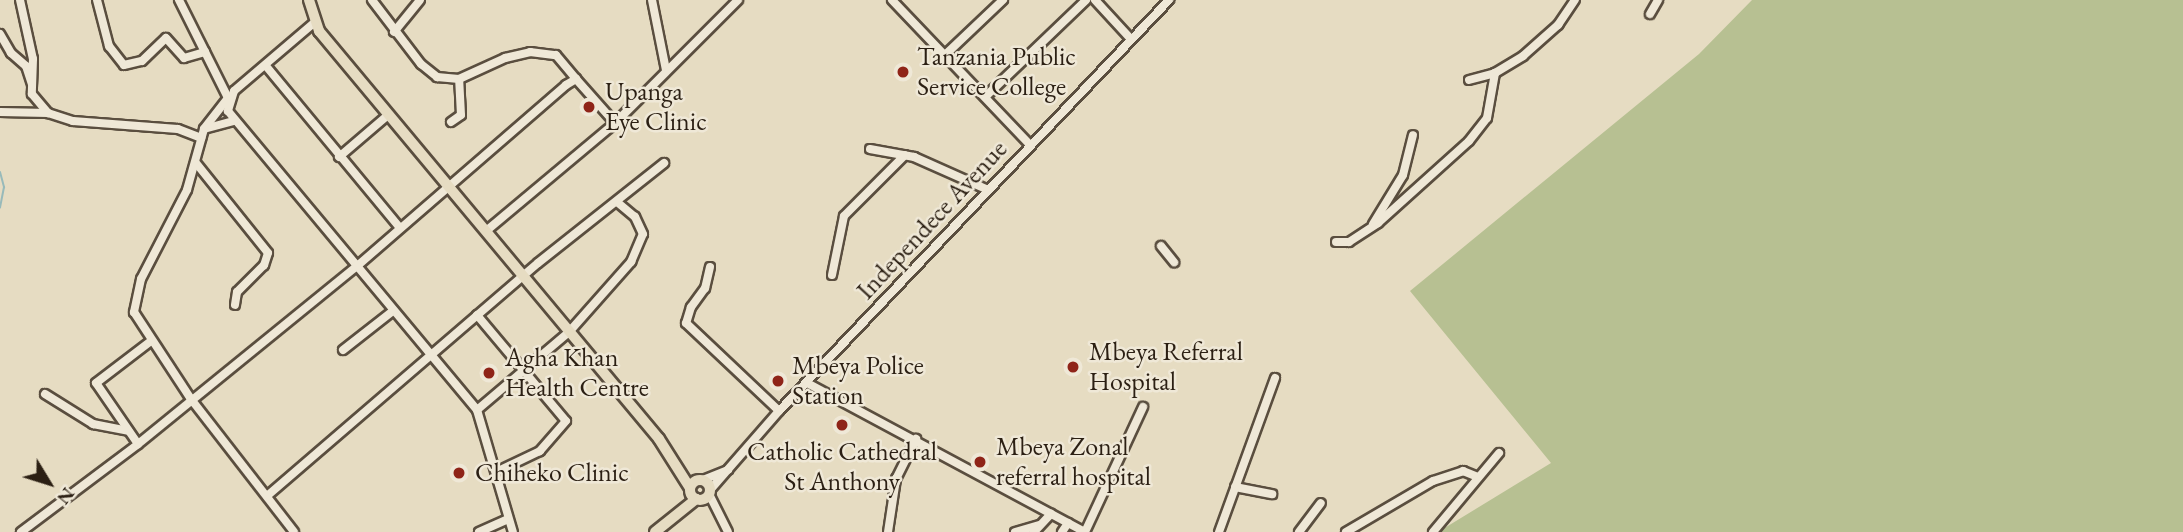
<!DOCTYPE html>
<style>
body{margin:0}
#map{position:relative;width:2183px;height:532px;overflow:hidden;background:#e6dcc2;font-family:"EB Garamond",serif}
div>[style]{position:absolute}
.green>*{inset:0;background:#b7c092}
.stream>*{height:2px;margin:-1px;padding:0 1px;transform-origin:1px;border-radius:1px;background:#98baba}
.roads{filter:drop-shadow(2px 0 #5a4e3f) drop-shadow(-2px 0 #5a4e3f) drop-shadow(0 2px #5a4e3f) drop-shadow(0 -2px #5a4e3f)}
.minor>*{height:8px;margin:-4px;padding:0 4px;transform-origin:4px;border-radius:4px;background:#efe8d7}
.major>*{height:10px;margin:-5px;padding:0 5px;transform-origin:5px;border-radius:5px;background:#e6dcc2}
.major>.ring{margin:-5px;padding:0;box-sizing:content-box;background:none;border:10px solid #e6dcc2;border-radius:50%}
.dots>*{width:19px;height:19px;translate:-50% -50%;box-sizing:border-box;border:4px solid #efe8d7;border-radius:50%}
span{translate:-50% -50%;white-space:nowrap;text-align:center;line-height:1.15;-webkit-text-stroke:5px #efe8d7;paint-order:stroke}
.poi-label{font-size:26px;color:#2b1f13}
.left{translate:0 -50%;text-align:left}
.street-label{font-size:26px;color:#2b1f13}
.north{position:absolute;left:14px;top:448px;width:70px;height:70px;-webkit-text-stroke:5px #efe8d7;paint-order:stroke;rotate:128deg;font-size:19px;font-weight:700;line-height:28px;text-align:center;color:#2b1f13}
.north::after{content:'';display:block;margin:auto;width:24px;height:32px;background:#2b1f13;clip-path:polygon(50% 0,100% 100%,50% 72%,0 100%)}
</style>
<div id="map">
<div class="green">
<div style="clip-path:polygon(1752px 0,2183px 0,2183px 532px,1438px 532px,1551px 463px,1410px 291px,1699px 54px)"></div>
</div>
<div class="stream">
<div style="left:0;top:172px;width:16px;rotate:75deg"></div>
<div style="left:4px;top:187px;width:21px;rotate:101deg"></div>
</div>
<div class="roads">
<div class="minor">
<div style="left:20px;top:0;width:60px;rotate:77.6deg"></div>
<div style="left:33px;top:59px;width:35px;rotate:92deg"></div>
<div style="left:32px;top:94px;width:25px;rotate:50deg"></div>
<div style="left:48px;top:113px;width:26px;rotate:18deg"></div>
<div style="left:73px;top:121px;width:105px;rotate:4.4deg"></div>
<div style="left:178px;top:129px;width:25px;rotate:21deg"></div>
<div style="left:97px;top:0;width:48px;rotate:75.4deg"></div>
<div style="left:109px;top:46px;width:24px;rotate:52deg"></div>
<div style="left:124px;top:65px;width:18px;rotate:-13deg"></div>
<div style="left:142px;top:61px;width:33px;rotate:-44deg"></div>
<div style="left:166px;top:38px;width:27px;rotate:48deg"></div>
<div style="left:184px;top:58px;width:22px;rotate:-16deg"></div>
<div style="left:179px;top:0;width:110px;rotate:63.4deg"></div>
<div style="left:228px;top:98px;width:39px;rotate:128deg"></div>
<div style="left:204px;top:129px;width:63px;rotate:105.6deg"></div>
<div style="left:187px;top:190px;width:100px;rotate:117.3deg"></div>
<div style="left:141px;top:279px;width:34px;rotate:102deg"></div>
<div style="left:134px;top:312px;width:104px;rotate:56.8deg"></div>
<div style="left:191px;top:399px;width:168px;rotate:52.2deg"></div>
<div style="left:372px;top:0;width:81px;rotate:52.6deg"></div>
<div style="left:421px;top:64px;width:21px;rotate:39deg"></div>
<div style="left:437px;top:77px;width:22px;rotate:5deg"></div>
<div style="left:459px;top:79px;width:51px;rotate:-24.5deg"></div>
<div style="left:505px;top:58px;width:26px;rotate:-13deg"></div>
<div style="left:530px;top:52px;width:26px;rotate:7deg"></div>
<div style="left:556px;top:55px;width:31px;rotate:50deg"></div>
<div style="left:652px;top:0;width:71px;rotate:78.7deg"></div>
<div style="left:892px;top:0;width:200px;rotate:46.4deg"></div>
<div style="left:1095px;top:0;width:52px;rotate:47.4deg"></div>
<div style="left:1650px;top:14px;width:16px;rotate:-60deg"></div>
<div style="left:315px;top:22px;width:106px;rotate:139.6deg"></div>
<div style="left:234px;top:91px;width:21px;rotate:107deg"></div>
<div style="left:228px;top:111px;width:389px;rotate:50.2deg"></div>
<div style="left:477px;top:410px;width:127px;rotate:73.6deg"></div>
<div style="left:394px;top:32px;width:41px;rotate:-50.9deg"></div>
<div style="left:0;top:34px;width:22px;rotate:60deg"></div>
<div style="left:11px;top:53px;width:20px;rotate:41deg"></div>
<div style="left:26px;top:66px;width:19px;rotate:72deg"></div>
<div style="left:945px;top:55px;width:80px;rotate:-43.5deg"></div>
<div style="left:266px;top:66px;width:209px;rotate:50.4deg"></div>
<div style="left:1469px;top:80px;width:27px;rotate:-15deg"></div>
<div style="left:1495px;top:73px;width:33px;rotate:-31deg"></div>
<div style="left:1523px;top:56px;width:47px;rotate:-41.5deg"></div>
<div style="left:1558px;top:25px;width:30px;rotate:-56deg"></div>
<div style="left:985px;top:97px;width:140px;rotate:-43.8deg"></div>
<div style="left:0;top:112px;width:48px;rotate:1.2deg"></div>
<div style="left:451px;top:122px;width:12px;rotate:-35deg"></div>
<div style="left:461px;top:115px;width:36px;rotate:-93deg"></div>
<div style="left:204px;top:129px;width:31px;rotate:-15deg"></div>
<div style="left:870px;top:149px;width:45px;rotate:10.3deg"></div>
<div style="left:914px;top:157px;width:81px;rotate:24deg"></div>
<div style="left:339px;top:157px;width:65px;rotate:-40.6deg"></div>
<div style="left:196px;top:163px;width:115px;rotate:51.3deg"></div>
<div style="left:268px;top:253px;width:13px;rotate:108deg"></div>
<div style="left:264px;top:265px;width:38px;rotate:135deg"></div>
<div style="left:237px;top:292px;width:13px;rotate:99deg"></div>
<div style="left:1373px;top:224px;width:57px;rotate:-58.5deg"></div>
<div style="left:1403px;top:175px;width:41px;rotate:-76deg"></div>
<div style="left:486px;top:231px;width:168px;rotate:-39.9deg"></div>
<div style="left:615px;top:123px;width:174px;rotate:-45deg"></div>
<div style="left:1336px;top:242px;width:13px"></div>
<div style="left:1349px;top:242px;width:35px;rotate:-33deg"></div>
<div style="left:1378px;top:223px;width:122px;rotate:-42deg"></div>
<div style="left:1469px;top:141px;width:29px;rotate:-52deg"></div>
<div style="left:1487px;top:118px;width:46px;rotate:-79.9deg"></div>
<div style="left:1161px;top:246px;width:21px;rotate:51deg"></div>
<div style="left:710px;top:267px;width:22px;rotate:103deg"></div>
<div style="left:705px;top:288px;width:24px;rotate:126deg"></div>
<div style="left:691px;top:307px;width:17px;rotate:107deg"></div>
<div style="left:686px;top:323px;width:128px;rotate:43.4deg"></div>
<div style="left:832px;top:275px;width:60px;rotate:-78.5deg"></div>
<div style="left:844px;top:216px;width:86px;rotate:-45deg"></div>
<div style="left:477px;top:315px;width:138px;rotate:50deg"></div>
<div style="left:566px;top:421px;width:40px;rotate:131deg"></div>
<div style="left:540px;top:451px;width:49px;rotate:154.5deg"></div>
<div style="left:343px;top:350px;width:63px;rotate:-38deg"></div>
<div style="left:809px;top:384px;width:313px;rotate:28.2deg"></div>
<div style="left:45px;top:394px;width:57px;rotate:32deg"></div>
<div style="left:93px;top:424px;width:36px;rotate:11deg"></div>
<div style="left:477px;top:410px;width:121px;rotate:-40.3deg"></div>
<div style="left:569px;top:332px;width:94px;rotate:-48.5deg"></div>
<div style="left:631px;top:262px;width:30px;rotate:-67deg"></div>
<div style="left:643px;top:234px;width:19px;rotate:-115deg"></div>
<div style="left:635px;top:217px;width:23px;rotate:-140deg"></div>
<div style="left:138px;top:444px;width:74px;rotate:-124.5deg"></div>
<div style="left:96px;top:383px;width:69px;rotate:-37.4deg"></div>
<div style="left:703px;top:480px;width:27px;rotate:-22deg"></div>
<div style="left:1235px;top:487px;width:38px;rotate:11deg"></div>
<div style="left:710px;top:490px;width:105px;rotate:-48.9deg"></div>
<div style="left:779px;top:411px;width:567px;rotate:-46.5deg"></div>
<div style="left:709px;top:494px;width:42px;rotate:63.4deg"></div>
<div style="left:267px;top:496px;width:357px;rotate:-40.7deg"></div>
<div style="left:538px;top:263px;width:161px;rotate:-38.4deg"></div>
<div style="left:21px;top:532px;width:146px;rotate:-36.9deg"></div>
<div style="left:138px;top:444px;width:281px;rotate:-39.1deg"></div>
<div style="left:356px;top:267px;width:278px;rotate:-40.9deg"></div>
<div style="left:566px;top:85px;width:12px;rotate:-31deg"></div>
<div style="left:576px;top:79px;width:59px;rotate:48.4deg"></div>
<div style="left:479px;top:532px;width:32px;rotate:-24deg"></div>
<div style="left:888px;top:532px;width:54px;rotate:-81.4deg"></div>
<div style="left:896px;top:479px;width:45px;rotate:-63.4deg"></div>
<div style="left:1015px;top:532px;width:25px;rotate:-16deg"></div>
<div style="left:1034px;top:532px;width:25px;rotate:-47deg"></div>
<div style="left:1062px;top:532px;width:11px;rotate:-56deg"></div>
<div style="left:1085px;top:532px;width:138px;rotate:-65.1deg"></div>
<div style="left:1219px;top:532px;width:164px;rotate:-70deg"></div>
<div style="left:1299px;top:532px;width:36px;rotate:-53deg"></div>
<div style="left:1346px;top:532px;width:101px;rotate:-30.4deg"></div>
<div style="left:1433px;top:481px;width:32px;rotate:-18deg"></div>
<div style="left:1463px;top:471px;width:16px;rotate:22deg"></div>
<div style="left:1433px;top:532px;width:103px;rotate:-50.1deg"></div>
</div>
<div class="major">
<div style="left:309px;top:0;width:33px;rotate:72deg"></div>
<div style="left:319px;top:31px;width:531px;rotate:50.19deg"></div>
<div style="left:659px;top:439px;width:58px;rotate:57.7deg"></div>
<div class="ring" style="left:690px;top:480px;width:10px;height:10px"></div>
<div style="left:655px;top:532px;width:53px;rotate:-38.8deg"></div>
</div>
</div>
<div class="dots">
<div style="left:903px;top:72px;background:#8f2418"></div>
<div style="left:589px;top:107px;background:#8f2418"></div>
<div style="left:1073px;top:367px;background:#8f2418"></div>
<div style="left:489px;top:373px;background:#8f2418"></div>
<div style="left:778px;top:381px;background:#8f2418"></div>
<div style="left:842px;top:425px;background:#8f2418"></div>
<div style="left:980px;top:462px;background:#8f2418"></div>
<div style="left:459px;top:473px;background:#8f2418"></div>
</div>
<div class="poi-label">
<span class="left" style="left:917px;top:72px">Tanzania Public<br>Service College</span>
<span class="left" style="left:605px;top:107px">Upanga<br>Eye Clinic</span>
<span class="left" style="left:1089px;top:367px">Mbeya Referral<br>Hospital</span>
<span class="left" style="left:505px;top:373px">Agha Khan<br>Health Centre</span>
<span class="left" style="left:792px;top:381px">Mbeya Police<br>Station</span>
<span class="left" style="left:996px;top:462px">Mbeya Zonal<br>referral hospital</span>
<span style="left:842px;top:467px">Catholic Cathedral<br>St Anthony</span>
<span class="left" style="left:475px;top:473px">Chiheko Clinic</span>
</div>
<div class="street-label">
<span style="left:932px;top:220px;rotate:-47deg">Independece Avenue</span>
</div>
<div class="north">N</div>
</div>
